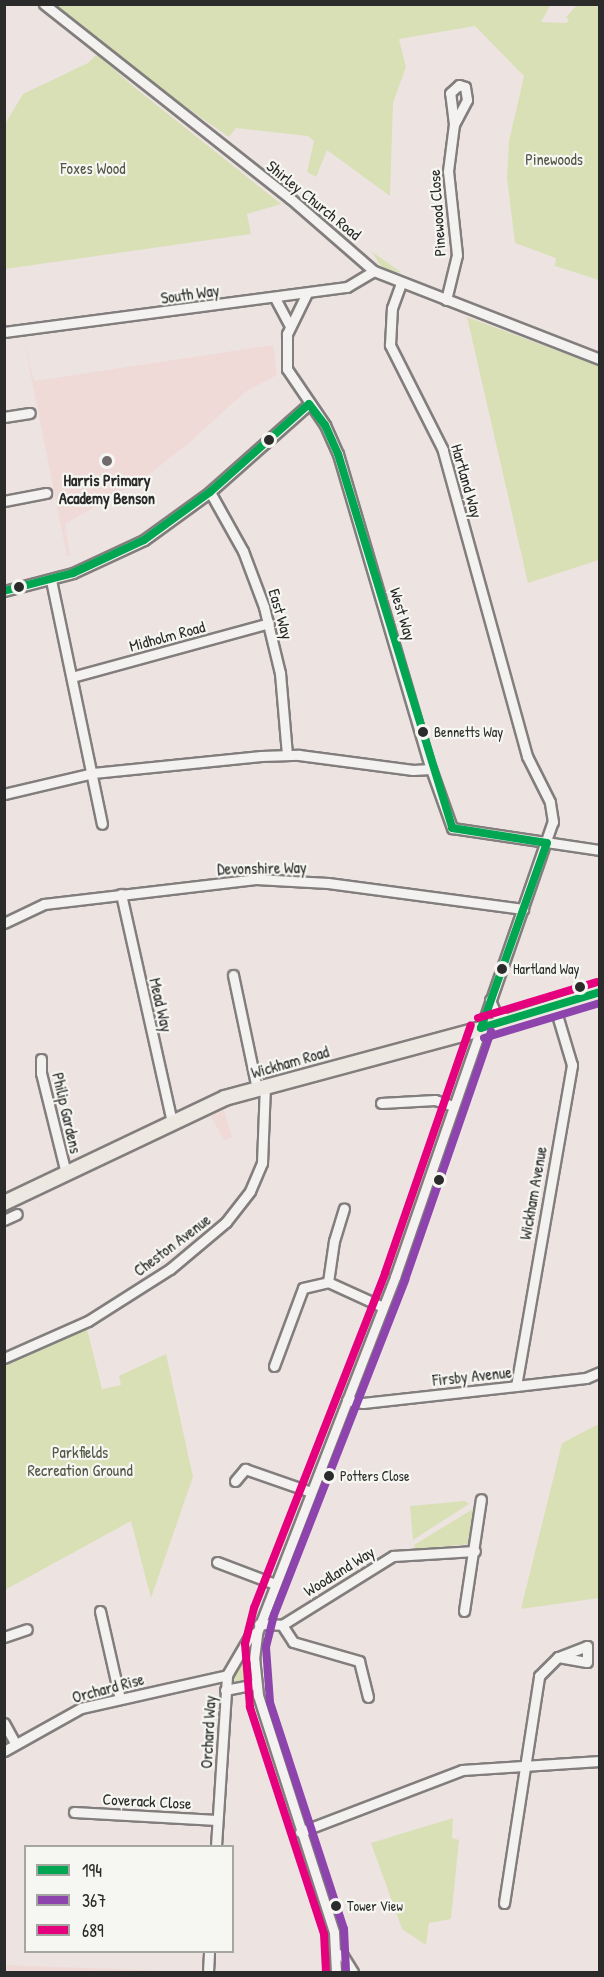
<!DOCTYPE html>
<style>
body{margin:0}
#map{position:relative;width:604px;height:1977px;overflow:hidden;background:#ede4e2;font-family:"Patrick Hand",sans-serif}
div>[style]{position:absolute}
.built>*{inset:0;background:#efdad7}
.green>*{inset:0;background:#d9e0b6}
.roads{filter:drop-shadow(2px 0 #827e7d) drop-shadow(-2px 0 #827e7d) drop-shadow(0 2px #827e7d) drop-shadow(0 -2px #827e7d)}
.minor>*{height:9px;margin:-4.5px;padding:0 4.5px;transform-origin:4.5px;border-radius:4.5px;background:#f4f2f0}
.highway>*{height:14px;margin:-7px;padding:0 7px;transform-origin:7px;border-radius:7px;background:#ede8e1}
.bus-1>*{height:8px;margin:-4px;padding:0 4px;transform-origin:4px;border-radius:4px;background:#00a651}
.bus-2>*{height:8px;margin:-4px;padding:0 4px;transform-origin:4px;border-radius:4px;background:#8e44ad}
.bus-3>*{height:8px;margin:-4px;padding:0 4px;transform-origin:4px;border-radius:4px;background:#e5007d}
.dots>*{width:16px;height:16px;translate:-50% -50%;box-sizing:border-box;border:3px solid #f6f6f2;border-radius:50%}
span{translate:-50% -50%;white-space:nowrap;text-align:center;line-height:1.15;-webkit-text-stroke:4.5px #f6f6f2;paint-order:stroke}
.bus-label{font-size:14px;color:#2b2b2b}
.left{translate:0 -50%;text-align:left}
.park-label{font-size:16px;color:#525845}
.street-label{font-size:16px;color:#2b2b2b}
.poi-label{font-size:16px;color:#2b2b2b;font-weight:700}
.frame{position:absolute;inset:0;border:6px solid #2b2b2b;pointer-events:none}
.legend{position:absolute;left:24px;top:1845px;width:210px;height:108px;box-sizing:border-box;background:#f6f6f2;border:2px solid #a5a5a2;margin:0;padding:8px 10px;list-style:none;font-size:18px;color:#2b2b2b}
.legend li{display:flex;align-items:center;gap:12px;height:30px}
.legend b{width:30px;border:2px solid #a5a5a2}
</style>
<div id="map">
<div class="built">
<div style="clip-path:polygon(23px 336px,34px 381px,273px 345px,277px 375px,245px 392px,189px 443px,143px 479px,65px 524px,70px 556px,67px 556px)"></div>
<div style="clip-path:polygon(224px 1110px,232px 1137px,224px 1141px,211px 1116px)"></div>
<div style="clip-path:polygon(5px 1965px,59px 1967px,200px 1972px,5px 1972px)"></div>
</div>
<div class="green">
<div style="clip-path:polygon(551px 4px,541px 22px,566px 23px,569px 20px,566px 17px,577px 5px,599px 5px,599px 280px,555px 266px,556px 258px,515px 243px,507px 177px,509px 141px,524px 76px,475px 26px,399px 39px,406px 67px,393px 103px,390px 196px,327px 150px,316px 177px,307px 172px,314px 141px,308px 136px,236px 128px,229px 137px,78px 32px,49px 5px)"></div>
<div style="clip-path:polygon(97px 54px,134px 87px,281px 204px,247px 214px,251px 234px,5px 269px,5px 124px,23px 94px,88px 63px)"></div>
<div style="clip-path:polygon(371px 251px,402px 273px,383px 269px)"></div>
<div style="clip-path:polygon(467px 317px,599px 366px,599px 560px,528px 583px)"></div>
<div style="clip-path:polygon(87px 1329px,102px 1389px,121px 1385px,119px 1376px,166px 1354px,168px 1363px,193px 1477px,151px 1598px,131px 1521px,5px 1590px,5px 1366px)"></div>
<div style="clip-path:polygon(599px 1424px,599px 1598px,521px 1609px,562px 1443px)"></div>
<div style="clip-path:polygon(465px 1501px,469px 1504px,413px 1540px,410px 1506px)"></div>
<div style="clip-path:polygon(473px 1509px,471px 1544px,416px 1549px,414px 1545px)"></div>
<div style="clip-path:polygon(252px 1644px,246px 1679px,234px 1682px,230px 1679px)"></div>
<div style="clip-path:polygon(453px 1818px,452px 1838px,459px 1840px,451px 1919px,429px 1923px,426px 1945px,402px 1929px,371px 1843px)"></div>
</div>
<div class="roads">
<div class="minor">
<div style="left:44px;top:4px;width:313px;rotate:38.3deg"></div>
<div style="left:290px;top:198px;width:111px;rotate:41deg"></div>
<div style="left:374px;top:271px;width:243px;rotate:21.3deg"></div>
<div style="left:459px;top:85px;width:6px;rotate:18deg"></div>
<div style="left:465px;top:87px;width:13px;rotate:81deg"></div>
<div style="left:467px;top:100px;width:27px;rotate:118deg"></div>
<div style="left:454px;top:124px;width:31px;rotate:-97deg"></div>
<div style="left:450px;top:93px;width:12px;rotate:-42deg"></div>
<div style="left:307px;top:293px;width:46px;rotate:116deg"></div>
<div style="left:287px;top:334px;width:35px;rotate:90deg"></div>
<div style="left:287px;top:369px;width:68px;rotate:55.8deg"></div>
<div style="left:325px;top:425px;width:32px;rotate:66deg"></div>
<div style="left:338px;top:454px;width:328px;rotate:73.6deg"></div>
<div style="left:431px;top:769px;width:63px;rotate:70.4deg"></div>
<div style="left:452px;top:828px;width:150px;rotate:8.5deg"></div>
<div style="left:275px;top:298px;width:32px;rotate:62deg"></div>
<div style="left:446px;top:300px;width:46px;rotate:-76.3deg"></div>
<div style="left:457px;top:255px;width:84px;rotate:-96.1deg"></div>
<div style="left:448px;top:171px;width:47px;rotate:-82.7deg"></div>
<div style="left:4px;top:332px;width:346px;rotate:-7.5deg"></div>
<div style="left:347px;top:287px;width:31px;rotate:-31deg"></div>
<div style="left:4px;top:417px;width:26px;rotate:-9deg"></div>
<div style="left:210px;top:492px;width:68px;rotate:60.8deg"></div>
<div style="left:243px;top:551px;width:60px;rotate:69.4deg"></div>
<div style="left:264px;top:607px;width:68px;rotate:76.4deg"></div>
<div style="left:280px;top:673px;width:82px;rotate:85.1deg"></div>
<div style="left:4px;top:501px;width:43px;rotate:-10.8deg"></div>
<div style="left:51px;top:580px;width:249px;rotate:78.2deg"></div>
<div style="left:4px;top:591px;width:71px;rotate:-14.6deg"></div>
<div style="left:73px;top:573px;width:78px;rotate:-24.9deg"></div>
<div style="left:144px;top:540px;width:82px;rotate:-36deg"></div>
<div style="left:210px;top:492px;width:132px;rotate:-41.6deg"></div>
<div style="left:72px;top:677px;width:204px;rotate:-15.3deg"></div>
<div style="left:4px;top:794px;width:91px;rotate:-13.3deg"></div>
<div style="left:93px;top:773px;width:169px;rotate:-5.8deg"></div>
<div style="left:261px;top:756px;width:38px;rotate:-2deg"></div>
<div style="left:299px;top:755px;width:115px;rotate:7.5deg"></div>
<div style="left:413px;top:770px;width:18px;rotate:-3deg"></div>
<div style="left:121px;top:894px;width:235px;rotate:77.4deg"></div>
<div style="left:4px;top:923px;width:44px;rotate:-25.4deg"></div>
<div style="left:44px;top:904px;width:213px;rotate:-6.7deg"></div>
<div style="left:256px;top:879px;width:72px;rotate:3.2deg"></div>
<div style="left:328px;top:883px;width:197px;rotate:7.6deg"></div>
<div style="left:233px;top:975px;width:116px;rotate:78.1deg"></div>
<div style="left:490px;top:1000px;width:15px;rotate:67deg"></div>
<div style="left:496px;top:1014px;width:15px;rotate:23deg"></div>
<div style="left:41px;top:1059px;width:14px;rotate:90deg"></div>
<div style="left:41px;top:1073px;width:103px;rotate:76deg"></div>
<div style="left:381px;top:1103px;width:54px;rotate:-3.2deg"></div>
<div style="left:435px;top:1100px;width:20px;rotate:18deg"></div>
<div style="left:4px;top:1220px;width:14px;rotate:-25deg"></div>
<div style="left:328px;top:1282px;width:60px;rotate:24.4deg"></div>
<div style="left:4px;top:1358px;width:92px;rotate:-23.8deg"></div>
<div style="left:88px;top:1321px;width:97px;rotate:-32.4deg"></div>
<div style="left:170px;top:1269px;width:73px;rotate:-40deg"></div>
<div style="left:226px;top:1222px;width:39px;rotate:-52deg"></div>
<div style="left:250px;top:1191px;width:30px;rotate:-67deg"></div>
<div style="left:262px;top:1163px;width:77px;rotate:-87.8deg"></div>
<div style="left:274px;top:1366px;width:83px;rotate:-69.6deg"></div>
<div style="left:303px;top:1288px;width:26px;rotate:-13deg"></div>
<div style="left:328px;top:1282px;width:41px;rotate:-81.7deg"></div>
<div style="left:334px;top:1241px;width:34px;rotate:-73deg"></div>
<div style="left:516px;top:1386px;width:326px;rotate:-80.1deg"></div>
<div style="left:572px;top:1065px;width:59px;rotate:-106.6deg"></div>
<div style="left:347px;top:1400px;width:16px;rotate:11deg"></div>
<div style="left:363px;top:1403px;width:154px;rotate:-6.3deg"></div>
<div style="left:516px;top:1386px;width:70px;rotate:-6.5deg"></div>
<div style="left:586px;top:1378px;width:15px;rotate:-23deg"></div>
<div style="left:235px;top:1481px;width:16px;rotate:-50deg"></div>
<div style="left:245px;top:1469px;width:70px;rotate:19.2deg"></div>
<div style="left:217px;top:1562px;width:62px;rotate:20.8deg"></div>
<div style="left:100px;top:1611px;width:90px;rotate:77.2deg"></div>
<div style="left:464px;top:1611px;width:113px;rotate:-81.4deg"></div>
<div style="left:259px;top:1624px;width:23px;rotate:2deg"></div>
<div style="left:282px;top:1625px;width:131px;rotate:-31.9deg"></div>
<div style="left:393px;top:1556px;width:82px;rotate:-3.5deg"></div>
<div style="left:282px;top:1625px;width:20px;rotate:57deg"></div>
<div style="left:293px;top:1642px;width:69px;rotate:16.1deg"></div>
<div style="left:359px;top:1661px;width:37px;rotate:76deg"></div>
<div style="left:4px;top:1637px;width:24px;rotate:-19deg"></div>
<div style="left:225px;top:1690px;width:32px;rotate:-11deg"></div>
<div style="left:4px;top:1723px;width:23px;rotate:61deg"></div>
<div style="left:4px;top:1751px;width:88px;rotate:-29.2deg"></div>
<div style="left:81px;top:1708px;width:150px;rotate:-12.7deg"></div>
<div style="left:74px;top:1812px;width:143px;rotate:3.2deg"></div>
<div style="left:300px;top:1832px;width:173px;rotate:-20.9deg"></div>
<div style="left:462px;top:1770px;width:138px;rotate:-3.7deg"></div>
<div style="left:216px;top:1846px;width:171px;rotate:-86.3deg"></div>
<div style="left:227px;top:1675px;width:48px;rotate:-59.7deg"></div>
<div style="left:251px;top:1634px;width:6px;rotate:-9deg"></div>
<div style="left:504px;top:1903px;width:230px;rotate:-81.2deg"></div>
<div style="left:539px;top:1676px;width:27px;rotate:-45deg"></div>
<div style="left:558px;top:1657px;width:29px;rotate:10deg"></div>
<div style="left:587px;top:1662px;width:16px;rotate:-90deg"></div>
<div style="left:587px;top:1646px;width:31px;rotate:159deg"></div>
<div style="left:338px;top:1954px;width:5px;rotate:22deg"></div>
<div style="left:343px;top:1956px;width:19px;rotate:58deg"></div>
<div style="left:208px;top:1972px;width:20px;rotate:-87deg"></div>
<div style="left:336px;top:1972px;width:40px;rotate:-92.9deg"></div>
<div style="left:334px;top:1932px;width:249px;rotate:-107.8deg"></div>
<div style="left:258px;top:1695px;width:36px;rotate:-96deg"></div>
<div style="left:254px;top:1659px;width:26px;rotate:-83deg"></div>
<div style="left:257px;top:1633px;width:382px;rotate:-68.8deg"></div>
<div style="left:395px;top:1277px;width:482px;rotate:-70.9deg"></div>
<div style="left:553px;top:822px;width:20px;rotate:-99deg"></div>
<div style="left:550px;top:802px;width:51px;rotate:-116.6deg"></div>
<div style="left:527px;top:756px;width:317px;rotate:-105.4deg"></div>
<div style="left:443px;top:450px;width:118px;rotate:-116.8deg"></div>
<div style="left:390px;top:345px;width:37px;rotate:-87deg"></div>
<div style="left:392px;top:308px;width:27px;rotate:-70deg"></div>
</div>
<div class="highway">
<div style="left:4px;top:1203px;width:245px;rotate:-25.4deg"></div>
<div style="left:225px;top:1098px;width:284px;rotate:-15.1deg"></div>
<div style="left:499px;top:1024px;width:106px;rotate:-17.6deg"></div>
</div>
</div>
<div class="bus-1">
<div style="left:309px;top:404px;width:26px;rotate:53deg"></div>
<div style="left:325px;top:425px;width:32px;rotate:66deg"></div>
<div style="left:338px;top:454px;width:391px;rotate:73deg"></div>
<div style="left:452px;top:828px;width:96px;rotate:9deg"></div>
<div style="left:4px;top:591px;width:71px;rotate:-14.6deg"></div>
<div style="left:73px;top:573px;width:78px;rotate:-24.9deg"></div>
<div style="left:144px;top:540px;width:82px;rotate:-36deg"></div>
<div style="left:210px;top:492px;width:132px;rotate:-41.6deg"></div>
<div style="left:481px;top:1028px;width:196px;rotate:-70.4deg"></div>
<div style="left:481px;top:1028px;width:124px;rotate:-16.8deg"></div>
</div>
<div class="bus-2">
<div style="left:484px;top:1038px;width:121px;rotate:-16.8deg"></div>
<div style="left:346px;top:1971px;width:42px;rotate:-92.7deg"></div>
<div style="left:344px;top:1929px;width:239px;rotate:-108.1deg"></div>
<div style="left:270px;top:1702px;width:55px;rotate:-94.2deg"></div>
<div style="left:266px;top:1647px;width:33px;rotate:-76deg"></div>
<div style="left:274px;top:1615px;width:360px;rotate:-68.6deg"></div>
<div style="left:405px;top:1280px;width:263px;rotate:-70.9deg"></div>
</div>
<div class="bus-3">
<div style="left:478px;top:1018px;width:124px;rotate:-16.8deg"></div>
<div style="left:326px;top:1972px;width:38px;rotate:-93deg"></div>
<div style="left:324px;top:1934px;width:239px;rotate:-108.1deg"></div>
<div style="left:250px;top:1707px;width:63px;rotate:-94.5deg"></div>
<div style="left:245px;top:1644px;width:37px;rotate:-76deg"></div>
<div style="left:254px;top:1608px;width:360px;rotate:-68.6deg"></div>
<div style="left:385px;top:1273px;width:262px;rotate:-70.9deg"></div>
</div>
<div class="dots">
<div style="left:269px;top:440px;background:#2b2b2b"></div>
<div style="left:107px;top:461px;background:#6f6c6b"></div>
<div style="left:19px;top:587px;background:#2b2b2b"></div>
<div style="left:423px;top:732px;background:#2b2b2b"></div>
<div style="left:502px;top:969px;background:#2b2b2b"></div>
<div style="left:580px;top:987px;background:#2b2b2b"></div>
<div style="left:439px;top:1180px;background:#2b2b2b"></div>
<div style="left:329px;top:1476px;background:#2b2b2b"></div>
<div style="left:336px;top:1906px;background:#2b2b2b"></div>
</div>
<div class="bus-label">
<span class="left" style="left:434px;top:732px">Bennetts Way</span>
<span class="left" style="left:513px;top:969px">Hartland Way</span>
<span class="left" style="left:340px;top:1476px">Potters Close</span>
<span class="left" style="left:347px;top:1906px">Tower View</span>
</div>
<div class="park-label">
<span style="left:554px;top:159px">Pinewoods</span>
<span style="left:93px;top:168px">Foxes Wood</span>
<span style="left:80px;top:1461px">Parkfields<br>Recreation Ground</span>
</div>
<div class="street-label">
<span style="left:314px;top:200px;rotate:39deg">Shirley Church Road</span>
<span style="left:437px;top:213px;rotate:-94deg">Pinewood Close</span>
<span style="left:190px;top:294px;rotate:-8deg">South Way</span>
<span style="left:467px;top:481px;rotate:74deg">Hartland Way</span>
<span style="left:281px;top:614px;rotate:74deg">East Way</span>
<span style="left:403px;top:614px;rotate:73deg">West Way</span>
<span style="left:167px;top:636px;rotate:-15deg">Midholm Road</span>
<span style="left:262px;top:868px;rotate:-1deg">Devonshire Way</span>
<span style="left:161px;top:1005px;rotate:77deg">Mead Way</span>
<span style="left:290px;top:1062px;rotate:-16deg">Wickham Road</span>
<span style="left:67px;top:1113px;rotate:77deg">Philip Gardens</span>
<span style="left:533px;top:1193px;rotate:-80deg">Wickham Avenue</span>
<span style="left:172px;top:1245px;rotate:-37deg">Cheston Avenue</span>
<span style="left:472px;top:1376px;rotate:-6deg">Firsby Avenue</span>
<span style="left:339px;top:1571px;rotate:-32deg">Woodland Way</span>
<span style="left:108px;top:1688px;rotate:-15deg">Orchard Rise</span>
<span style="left:208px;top:1732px;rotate:-87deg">Orchard Way</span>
<span style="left:147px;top:1801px;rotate:3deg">Coverack Close</span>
</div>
<div class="poi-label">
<span style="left:107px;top:489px">Harris Primary<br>Academy Benson</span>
</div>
<div class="frame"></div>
<ul class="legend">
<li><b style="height:8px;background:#00a651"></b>194</li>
<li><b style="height:8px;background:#8e44ad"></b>367</li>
<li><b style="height:8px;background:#e5007d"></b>689</li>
</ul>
</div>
